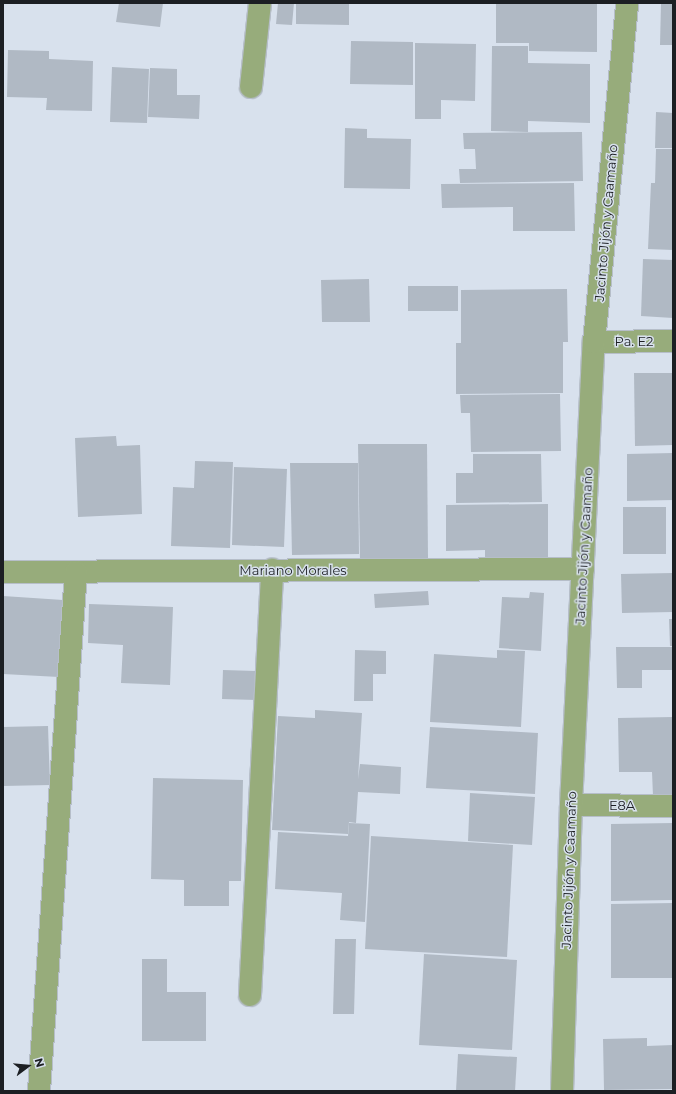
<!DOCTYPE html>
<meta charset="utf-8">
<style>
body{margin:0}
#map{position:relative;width:676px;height:1094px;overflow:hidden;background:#d8e1ed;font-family:Montserrat,sans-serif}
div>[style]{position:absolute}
.building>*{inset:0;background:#b0b9c4}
.roads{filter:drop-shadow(1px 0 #b6bec9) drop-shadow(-1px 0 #b6bec9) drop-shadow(0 1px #b6bec9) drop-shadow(0 -1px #b6bec9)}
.street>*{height:22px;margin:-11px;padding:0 11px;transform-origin:11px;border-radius:11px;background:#97ac7b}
span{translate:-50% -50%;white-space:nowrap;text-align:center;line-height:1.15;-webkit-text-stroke:3px #d8e1ed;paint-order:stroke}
.street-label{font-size:13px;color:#1c1f23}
.frame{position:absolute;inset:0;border:4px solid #1c1f23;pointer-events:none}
.north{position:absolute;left:8px;top:1046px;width:40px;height:40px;-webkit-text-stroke:3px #d8e1ed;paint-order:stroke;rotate:74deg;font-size:11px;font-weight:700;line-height:16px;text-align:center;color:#1c1f23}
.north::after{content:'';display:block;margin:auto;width:14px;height:18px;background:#1c1f23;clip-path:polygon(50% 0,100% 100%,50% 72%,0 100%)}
</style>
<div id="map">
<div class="building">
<div style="clip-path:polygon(119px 3px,163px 3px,160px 27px,116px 22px)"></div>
<div style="clip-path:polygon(278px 3px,294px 3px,292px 25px,276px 24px)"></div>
<div style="clip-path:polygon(296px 3px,349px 3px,349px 25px,296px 24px)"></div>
<div style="clip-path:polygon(496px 3px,597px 3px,597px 52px,529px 51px,529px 43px,496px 43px)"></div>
<div style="clip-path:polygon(661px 3px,673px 3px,673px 45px,660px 45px)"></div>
<div style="clip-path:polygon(351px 41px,413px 42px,413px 85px,350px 84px)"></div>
<div style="clip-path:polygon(415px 43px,476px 44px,475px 101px,441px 100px,441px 119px,415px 119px)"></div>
<div style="clip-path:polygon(492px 46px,528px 46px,528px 63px,590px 64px,590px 123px,528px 121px,528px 132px,491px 131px)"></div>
<div style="clip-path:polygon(8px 50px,49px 51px,49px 59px,93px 61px,92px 111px,46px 110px,47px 98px,7px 97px)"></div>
<div style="clip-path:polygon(112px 67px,149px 69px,147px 123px,110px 122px)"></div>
<div style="clip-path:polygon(150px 68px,177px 69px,177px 95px,200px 95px,199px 119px,148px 117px)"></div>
<div style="clip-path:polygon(656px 112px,673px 113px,673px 148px,655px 148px)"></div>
<div style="clip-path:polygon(345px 128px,367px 129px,367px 138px,411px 139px,410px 189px,344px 188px)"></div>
<div style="clip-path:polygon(582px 132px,583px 181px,460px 183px,459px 169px,476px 169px,475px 149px,464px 149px,463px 133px)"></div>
<div style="clip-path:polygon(656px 149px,673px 149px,673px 250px,648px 249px,651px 183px,655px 183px)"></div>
<div style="clip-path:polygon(574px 183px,575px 231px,513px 231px,513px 207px,442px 208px,441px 184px)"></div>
<div style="clip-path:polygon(643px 259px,673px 260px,673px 318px,641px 316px)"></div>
<div style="clip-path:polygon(369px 279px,370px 322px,322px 322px,321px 280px)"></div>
<div style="clip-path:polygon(408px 286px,458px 286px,458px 311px,408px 311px)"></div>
<div style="clip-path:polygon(567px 289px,568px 342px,563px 342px,563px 393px,456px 394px,456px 343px,461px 343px,461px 290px)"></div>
<div style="clip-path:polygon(634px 373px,673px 373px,673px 445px,635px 446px)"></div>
<div style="clip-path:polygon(560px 394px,561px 451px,471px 452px,470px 413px,461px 413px,460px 395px)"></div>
<div style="clip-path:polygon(116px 436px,117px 446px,140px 445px,142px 514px,78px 517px,75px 438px)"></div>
<div style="clip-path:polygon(358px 444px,427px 444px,428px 558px,360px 559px)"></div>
<div style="clip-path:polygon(673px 453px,673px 500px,627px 501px,627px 454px)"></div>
<div style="clip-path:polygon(473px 454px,541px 454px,542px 502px,456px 503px,456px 473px,473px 473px)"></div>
<div style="clip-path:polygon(195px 461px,233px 462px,230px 548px,171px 546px,173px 487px,194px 488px)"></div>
<div style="clip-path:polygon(290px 463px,358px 463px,359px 554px,292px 555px)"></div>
<div style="clip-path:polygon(234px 467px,287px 469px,284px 547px,232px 545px)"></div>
<div style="clip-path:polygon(548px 504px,548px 559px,485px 559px,485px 550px,446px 551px,446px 505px)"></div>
<div style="clip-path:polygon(623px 507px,666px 507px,666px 554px,623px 554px)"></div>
<div style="clip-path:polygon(673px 573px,673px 612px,622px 613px,621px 574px)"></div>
<div style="clip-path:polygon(428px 591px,429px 605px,375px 608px,374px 594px)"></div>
<div style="clip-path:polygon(530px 592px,544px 593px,541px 651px,499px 648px,502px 597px,529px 598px)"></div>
<div style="clip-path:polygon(3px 596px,63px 600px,59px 677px,3px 674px)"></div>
<div style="clip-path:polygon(89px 604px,173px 607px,170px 685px,121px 683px,123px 645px,88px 643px)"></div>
<div style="clip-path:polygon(669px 619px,673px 619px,673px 646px,670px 646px)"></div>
<div style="clip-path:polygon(616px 647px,673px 647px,673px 670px,642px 670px,642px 688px,617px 688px)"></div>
<div style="clip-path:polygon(355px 650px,386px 651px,386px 674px,373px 674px,373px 701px,354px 701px)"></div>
<div style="clip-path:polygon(497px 650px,525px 651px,521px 727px,430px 722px,434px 654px,497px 658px)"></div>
<div style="clip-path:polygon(223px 670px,257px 671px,256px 700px,222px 699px)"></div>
<div style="clip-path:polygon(315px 710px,362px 713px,358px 779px,360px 764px,401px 767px,400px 794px,358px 792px,356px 823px,349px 822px,348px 834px,272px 830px,278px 716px,315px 718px)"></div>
<div style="clip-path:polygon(673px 717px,673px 796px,653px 796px,652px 772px,619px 772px,618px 718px)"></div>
<div style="clip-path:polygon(48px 726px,50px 785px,3px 786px,3px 727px)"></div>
<div style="clip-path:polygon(430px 727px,538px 733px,535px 794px,426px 788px)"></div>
<div style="clip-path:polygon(153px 778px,243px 780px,241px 881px,229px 881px,229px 906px,184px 906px,184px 880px,151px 879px)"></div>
<div style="clip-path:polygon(470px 793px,535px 797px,532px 845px,468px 841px)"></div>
<div style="clip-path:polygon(349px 823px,370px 824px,365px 922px,340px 920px,342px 893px,275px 889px,278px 832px,348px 836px)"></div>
<div style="clip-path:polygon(673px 823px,673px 900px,611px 901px,611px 824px)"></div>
<div style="clip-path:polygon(371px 836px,513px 845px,507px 957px,365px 949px)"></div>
<div style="clip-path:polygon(673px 903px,673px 978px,611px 978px,611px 904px)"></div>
<div style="clip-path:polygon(335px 939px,356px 939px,354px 1014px,333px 1014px)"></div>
<div style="clip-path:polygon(424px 954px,517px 960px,512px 1050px,419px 1045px)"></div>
<div style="clip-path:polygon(142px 959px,167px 959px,167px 992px,206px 992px,206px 1041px,142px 1041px)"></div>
<div style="clip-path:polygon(647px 1038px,647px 1046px,673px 1045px,673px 1089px,604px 1090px,603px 1039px)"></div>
<div style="clip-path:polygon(458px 1054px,517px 1057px,515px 1091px,456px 1091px)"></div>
</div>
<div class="roads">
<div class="street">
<div style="left:251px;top:87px;width:84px;rotate:-83.9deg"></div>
<div style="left:594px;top:342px;width:79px;rotate:-0.7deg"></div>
<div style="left:3px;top:572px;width:580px;rotate:-0.3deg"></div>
<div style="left:571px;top:805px;width:102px;rotate:0.6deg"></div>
<div style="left:250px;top:995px;width:426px;rotate:-87deg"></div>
<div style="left:39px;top:1091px;width:520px;rotate:-85.92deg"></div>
<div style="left:562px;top:1091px;width:286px;rotate:-88.2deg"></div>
<div style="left:571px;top:805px;width:464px;rotate:-87.2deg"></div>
<div style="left:594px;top:342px;width:341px;rotate:-84.4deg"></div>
</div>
</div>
<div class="street-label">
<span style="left:606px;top:223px;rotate:-85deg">Jacinto Jijón y Caamaño</span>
<span style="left:634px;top:341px">Pa. E2</span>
<span style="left:584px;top:546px;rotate:-87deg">Jacinto Jijón y Caamaño</span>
<span style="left:293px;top:570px">Mariano Morales</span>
<span style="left:622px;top:805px">E8A</span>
<span style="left:569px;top:870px;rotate:-88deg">Jacinto Jijón y Caamaño</span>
</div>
<div class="frame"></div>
<div class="north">N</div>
</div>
